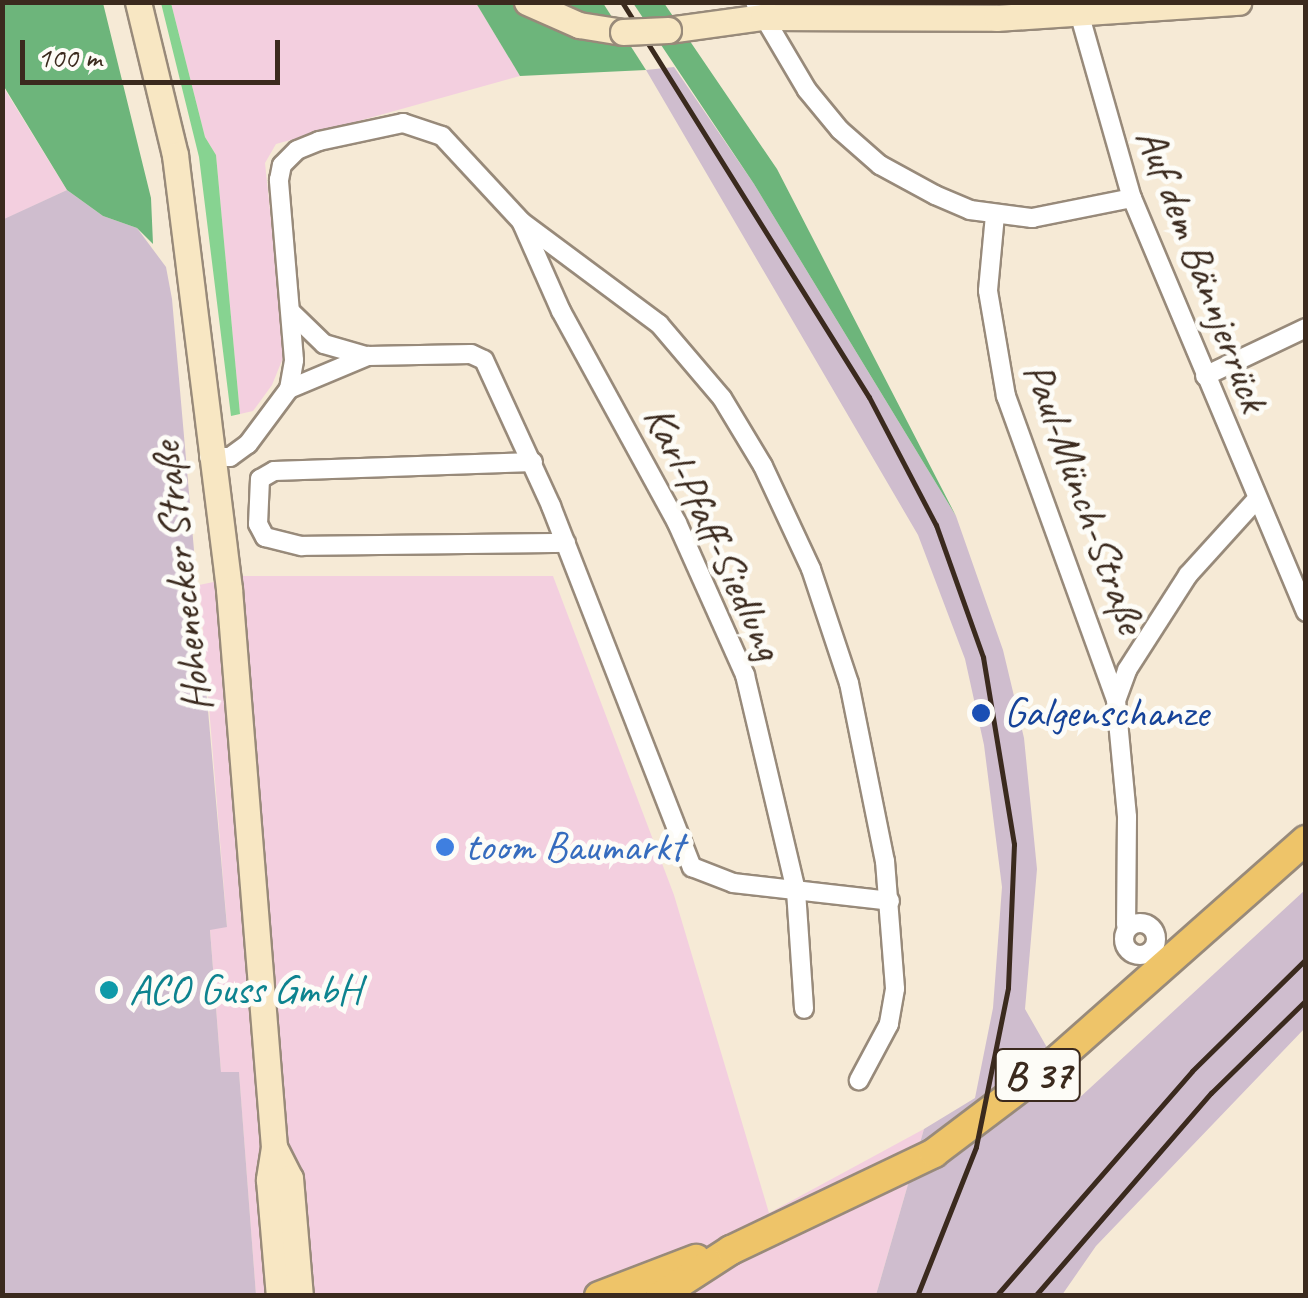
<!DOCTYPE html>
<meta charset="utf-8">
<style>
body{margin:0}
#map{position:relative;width:1308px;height:1298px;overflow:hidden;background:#f6ead6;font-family:Caveat,sans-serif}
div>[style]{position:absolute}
.built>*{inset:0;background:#f3cfdf}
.industrial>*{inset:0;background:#cfbdce}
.green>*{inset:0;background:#87d391}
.forest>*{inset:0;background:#6db57b}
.roads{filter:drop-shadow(2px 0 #988a7a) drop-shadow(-2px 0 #988a7a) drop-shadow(0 2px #988a7a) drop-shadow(0 -2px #988a7a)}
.street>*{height:18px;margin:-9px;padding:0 9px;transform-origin:9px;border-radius:9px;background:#fff}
.street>.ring{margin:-9px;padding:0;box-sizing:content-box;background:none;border:18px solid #fff;border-radius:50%}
.secondary>*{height:25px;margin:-12.5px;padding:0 12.5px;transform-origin:12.5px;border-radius:12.5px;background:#f8e7c3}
.primary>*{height:28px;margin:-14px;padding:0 14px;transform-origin:14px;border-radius:14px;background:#eec469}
.rail>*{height:5px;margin:-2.5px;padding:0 2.5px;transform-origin:2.5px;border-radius:2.5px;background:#3b2a1e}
.bridges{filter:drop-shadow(2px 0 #988a7a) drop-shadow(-2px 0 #988a7a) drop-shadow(0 2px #988a7a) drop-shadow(0 -2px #988a7a)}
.secondary-bridge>*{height:25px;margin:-12.5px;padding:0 12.5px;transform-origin:12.5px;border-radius:12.5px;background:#f8e7c3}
.dots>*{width:28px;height:28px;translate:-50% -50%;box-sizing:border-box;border:5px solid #fdfcf7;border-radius:50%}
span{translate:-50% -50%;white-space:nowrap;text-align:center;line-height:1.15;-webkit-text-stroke:10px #fdfcf7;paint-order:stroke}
.shield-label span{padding:2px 8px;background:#fdfcf7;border:2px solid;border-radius:8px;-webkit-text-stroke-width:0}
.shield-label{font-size:40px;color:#3b2a1e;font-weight:700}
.street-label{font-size:42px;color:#3b2a1e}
.transit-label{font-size:42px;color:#164399}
.left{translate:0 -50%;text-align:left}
.shop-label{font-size:42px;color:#366cbe}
.culture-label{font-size:42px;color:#0d838f}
.frame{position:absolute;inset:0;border:5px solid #3b2a1e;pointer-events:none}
.scale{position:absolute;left:20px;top:40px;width:260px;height:45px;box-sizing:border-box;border:5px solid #3b2a1e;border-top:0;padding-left:12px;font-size:30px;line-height:35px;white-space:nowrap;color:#3b2a1e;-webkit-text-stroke:8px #fdfcf7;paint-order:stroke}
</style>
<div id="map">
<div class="built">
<div style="clip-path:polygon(171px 3px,476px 3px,520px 76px,276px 144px,265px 163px,285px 353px,272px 385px,253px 411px,240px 414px,216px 155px,205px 137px)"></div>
<div style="clip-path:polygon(2px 85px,67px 190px,3px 220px,2px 220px)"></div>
<div style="clip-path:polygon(243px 576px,553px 576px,674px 895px,769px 1213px,924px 1129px,876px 1295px,256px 1295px,239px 1073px,221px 1072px,210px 929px,227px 926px,199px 585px)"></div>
</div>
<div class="industrial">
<div style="clip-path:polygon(674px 67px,754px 184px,956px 516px,1003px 650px,1024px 738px,1037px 869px,1025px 1009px,1077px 1100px,1305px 890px,1305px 1028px,1096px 1246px,1062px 1295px,876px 1295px,924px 1129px,975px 1098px,993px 1008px,1002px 887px,984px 745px,965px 659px,918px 535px,646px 70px)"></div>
<div style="clip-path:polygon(67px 190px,103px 216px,137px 228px,166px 267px,172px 299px,227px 927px,210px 930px,221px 1072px,239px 1072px,256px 1295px,3px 1295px,2px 220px)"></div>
</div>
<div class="green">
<div style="clip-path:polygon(161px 3px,171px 3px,205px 137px,216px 155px,240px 414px,231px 416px,199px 157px)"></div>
</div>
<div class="forest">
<div style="clip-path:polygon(3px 2px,103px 3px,151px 198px,153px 244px,137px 228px,103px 216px,67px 190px,3px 85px)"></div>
<div style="clip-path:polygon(476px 3px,603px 3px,646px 70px,520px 76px)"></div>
<div style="clip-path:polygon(633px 3px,664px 3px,777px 169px,956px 516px,754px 184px)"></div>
</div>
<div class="roads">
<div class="street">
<div style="left:755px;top:2px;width:102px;rotate:59.4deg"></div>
<div style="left:807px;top:90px;width:52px;rotate:50.5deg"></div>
<div style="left:840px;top:130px;width:53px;rotate:41.2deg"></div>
<div style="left:880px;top:165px;width:63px;rotate:28.6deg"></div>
<div style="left:935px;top:195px;width:38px;rotate:23deg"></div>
<div style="left:970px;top:210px;width:63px;rotate:7.4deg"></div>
<div style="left:1032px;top:218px;width:102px;rotate:-11.3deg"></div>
<div style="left:1076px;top:2px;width:204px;rotate:74.1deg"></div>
<div style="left:1132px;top:198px;width:449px;rotate:67.2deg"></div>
<div style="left:995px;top:215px;width:76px;rotate:95.3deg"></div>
<div style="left:988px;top:291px;width:107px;rotate:80.3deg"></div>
<div style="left:1006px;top:396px;width:323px;rotate:70.1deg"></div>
<div style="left:1116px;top:700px;width:118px;rotate:84.6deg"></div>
<div style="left:1127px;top:817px;width:108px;rotate:90.5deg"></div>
<div style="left:522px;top:223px;width:96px;rotate:66.1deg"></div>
<div style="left:561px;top:311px;width:242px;rotate:61.3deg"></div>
<div style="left:677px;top:523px;width:167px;rotate:65.9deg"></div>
<div style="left:745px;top:675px;width:222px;rotate:76.7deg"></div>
<div style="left:796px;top:891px;width:118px;rotate:86.1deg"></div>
<div style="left:291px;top:312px;width:46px;rotate:44.1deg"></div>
<div style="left:324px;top:344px;width:44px;rotate:15.9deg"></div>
<div style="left:1205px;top:376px;width:112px;rotate:-25.4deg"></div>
<div style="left:289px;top:389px;width:86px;rotate:-22.7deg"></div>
<div style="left:368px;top:356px;width:103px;rotate:-1.1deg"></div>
<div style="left:471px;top:354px;width:14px;rotate:25deg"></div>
<div style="left:484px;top:360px;width:161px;rotate:65.3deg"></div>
<div style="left:551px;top:506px;width:388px;rotate:68.7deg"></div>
<div style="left:692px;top:867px;width:44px;rotate:21.3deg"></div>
<div style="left:733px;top:883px;width:158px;rotate:6.5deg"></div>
<div style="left:209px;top:457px;width:21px"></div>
<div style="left:230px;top:457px;width:22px;rotate:-36deg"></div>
<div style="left:248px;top:444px;width:69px;rotate:-53.3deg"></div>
<div style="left:289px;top:389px;width:29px;rotate:-80deg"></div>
<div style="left:294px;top:360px;width:181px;rotate:-94.8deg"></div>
<div style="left:279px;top:180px;width:15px;rotate:-79deg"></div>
<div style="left:282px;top:165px;width:21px;rotate:-45deg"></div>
<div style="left:297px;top:150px;width:24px;rotate:-22deg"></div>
<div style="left:319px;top:141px;width:86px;rotate:-12.1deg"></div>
<div style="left:403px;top:123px;width:41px;rotate:18.4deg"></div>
<div style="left:442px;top:136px;width:117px;rotate:47.1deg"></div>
<div style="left:522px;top:222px;width:171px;rotate:36.7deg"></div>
<div style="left:659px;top:324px;width:97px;rotate:49.6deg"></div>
<div style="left:722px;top:398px;width:79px;rotate:58.9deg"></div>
<div style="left:763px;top:466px;width:114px;rotate:65deg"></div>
<div style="left:811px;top:569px;width:120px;rotate:71.6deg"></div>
<div style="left:849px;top:683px;width:182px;rotate:78.6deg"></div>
<div style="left:885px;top:861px;width:128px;rotate:85.5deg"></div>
<div style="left:895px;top:989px;width:36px;rotate:100deg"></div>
<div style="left:889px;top:1024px;width:64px;rotate:118.2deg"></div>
<div style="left:533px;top:462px;width:259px;rotate:178deg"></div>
<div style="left:274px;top:471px;width:16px;rotate:150deg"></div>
<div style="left:260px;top:479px;width:45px;rotate:92.5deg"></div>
<div style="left:258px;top:524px;width:15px;rotate:62deg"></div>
<div style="left:265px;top:537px;width:38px;rotate:14deg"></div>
<div style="left:302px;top:546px;width:264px;rotate:-0.7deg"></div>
<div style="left:1117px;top:698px;width:30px;rotate:-70deg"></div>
<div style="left:1127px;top:670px;width:113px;rotate:-57.3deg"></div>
<div style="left:1188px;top:575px;width:101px;rotate:-47.8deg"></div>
<div class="ring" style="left:1124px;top:923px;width:14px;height:14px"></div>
</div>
<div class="secondary">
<div style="left:138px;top:2px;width:157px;rotate:76.4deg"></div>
<div style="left:175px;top:155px;width:437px;rotate:82.9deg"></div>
<div style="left:229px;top:589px;width:560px;rotate:85.39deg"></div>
<div style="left:274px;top:1147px;width:33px;rotate:99deg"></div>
<div style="left:269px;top:1180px;width:116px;rotate:85.1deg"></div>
<div style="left:527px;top:2px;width:57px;rotate:23.9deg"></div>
<div style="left:579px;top:25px;width:45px;rotate:9deg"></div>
<div style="left:668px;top:30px;width:96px;rotate:-7.8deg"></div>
<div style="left:763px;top:17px;width:233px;rotate:0.2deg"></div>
<div style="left:996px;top:18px;width:243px;rotate:-3.8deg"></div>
<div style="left:274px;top:1147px;width:35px;rotate:63deg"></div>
<div style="left:290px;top:1178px;width:118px;rotate:85.2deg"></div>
</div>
<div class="primary">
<div style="left:599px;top:1296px;width:104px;rotate:-20.9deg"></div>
<div style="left:660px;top:1296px;width:85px;rotate:-32.9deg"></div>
<div style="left:731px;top:1250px;width:225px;rotate:-25.5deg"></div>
<div style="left:934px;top:1153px;width:154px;rotate:-37.1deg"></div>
<div style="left:1057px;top:1060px;width:332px;rotate:-41.5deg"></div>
</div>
</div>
<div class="rail">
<div style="left:622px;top:2px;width:466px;rotate:58deg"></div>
<div style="left:869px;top:397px;width:144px;rotate:62.4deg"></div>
<div style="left:936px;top:525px;width:140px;rotate:70.4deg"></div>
<div style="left:983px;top:657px;width:190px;rotate:80.6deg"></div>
<div style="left:1014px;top:844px;width:144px;rotate:92.4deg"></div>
<div style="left:1008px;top:988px;width:162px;rotate:101.4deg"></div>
<div style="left:976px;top:1147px;width:160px;rotate:111.6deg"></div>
<div style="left:996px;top:1296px;width:298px;rotate:-48.9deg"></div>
<div style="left:1192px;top:1071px;width:160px;rotate:-44.5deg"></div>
<div style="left:1035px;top:1296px;width:269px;rotate:-49.1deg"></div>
<div style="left:1211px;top:1093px;width:133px;rotate:-44.4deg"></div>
</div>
<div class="bridges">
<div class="secondary-bridge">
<div style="left:623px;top:32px;width:45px;rotate:-2.5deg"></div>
</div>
</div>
<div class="dots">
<div style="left:981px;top:713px;background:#1a4fb4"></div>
<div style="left:445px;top:847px;background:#3f7fe0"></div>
<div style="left:109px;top:990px;background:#0f9aa8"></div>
</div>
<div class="shield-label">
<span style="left:1038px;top:1075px">B 37</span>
</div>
<div class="street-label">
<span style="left:1202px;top:270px;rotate:69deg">Auf dem Bännjerrück</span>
<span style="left:1084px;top:498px;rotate:70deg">Paul-Münch-Straße</span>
<span style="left:713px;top:533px;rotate:65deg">Karl-Pfaff-Siedlung</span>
<span style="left:182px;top:577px;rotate:-97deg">Hohenecker Straße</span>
</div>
<div class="transit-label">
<span class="left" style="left:1004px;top:713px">Galgenschanze</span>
</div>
<div class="shop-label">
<span class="left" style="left:465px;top:847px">toom Baumarkt</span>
</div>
<div class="culture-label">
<span class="left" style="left:129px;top:990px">ACO Guss GmbH</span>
</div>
<div class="frame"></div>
<div class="scale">100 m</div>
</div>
